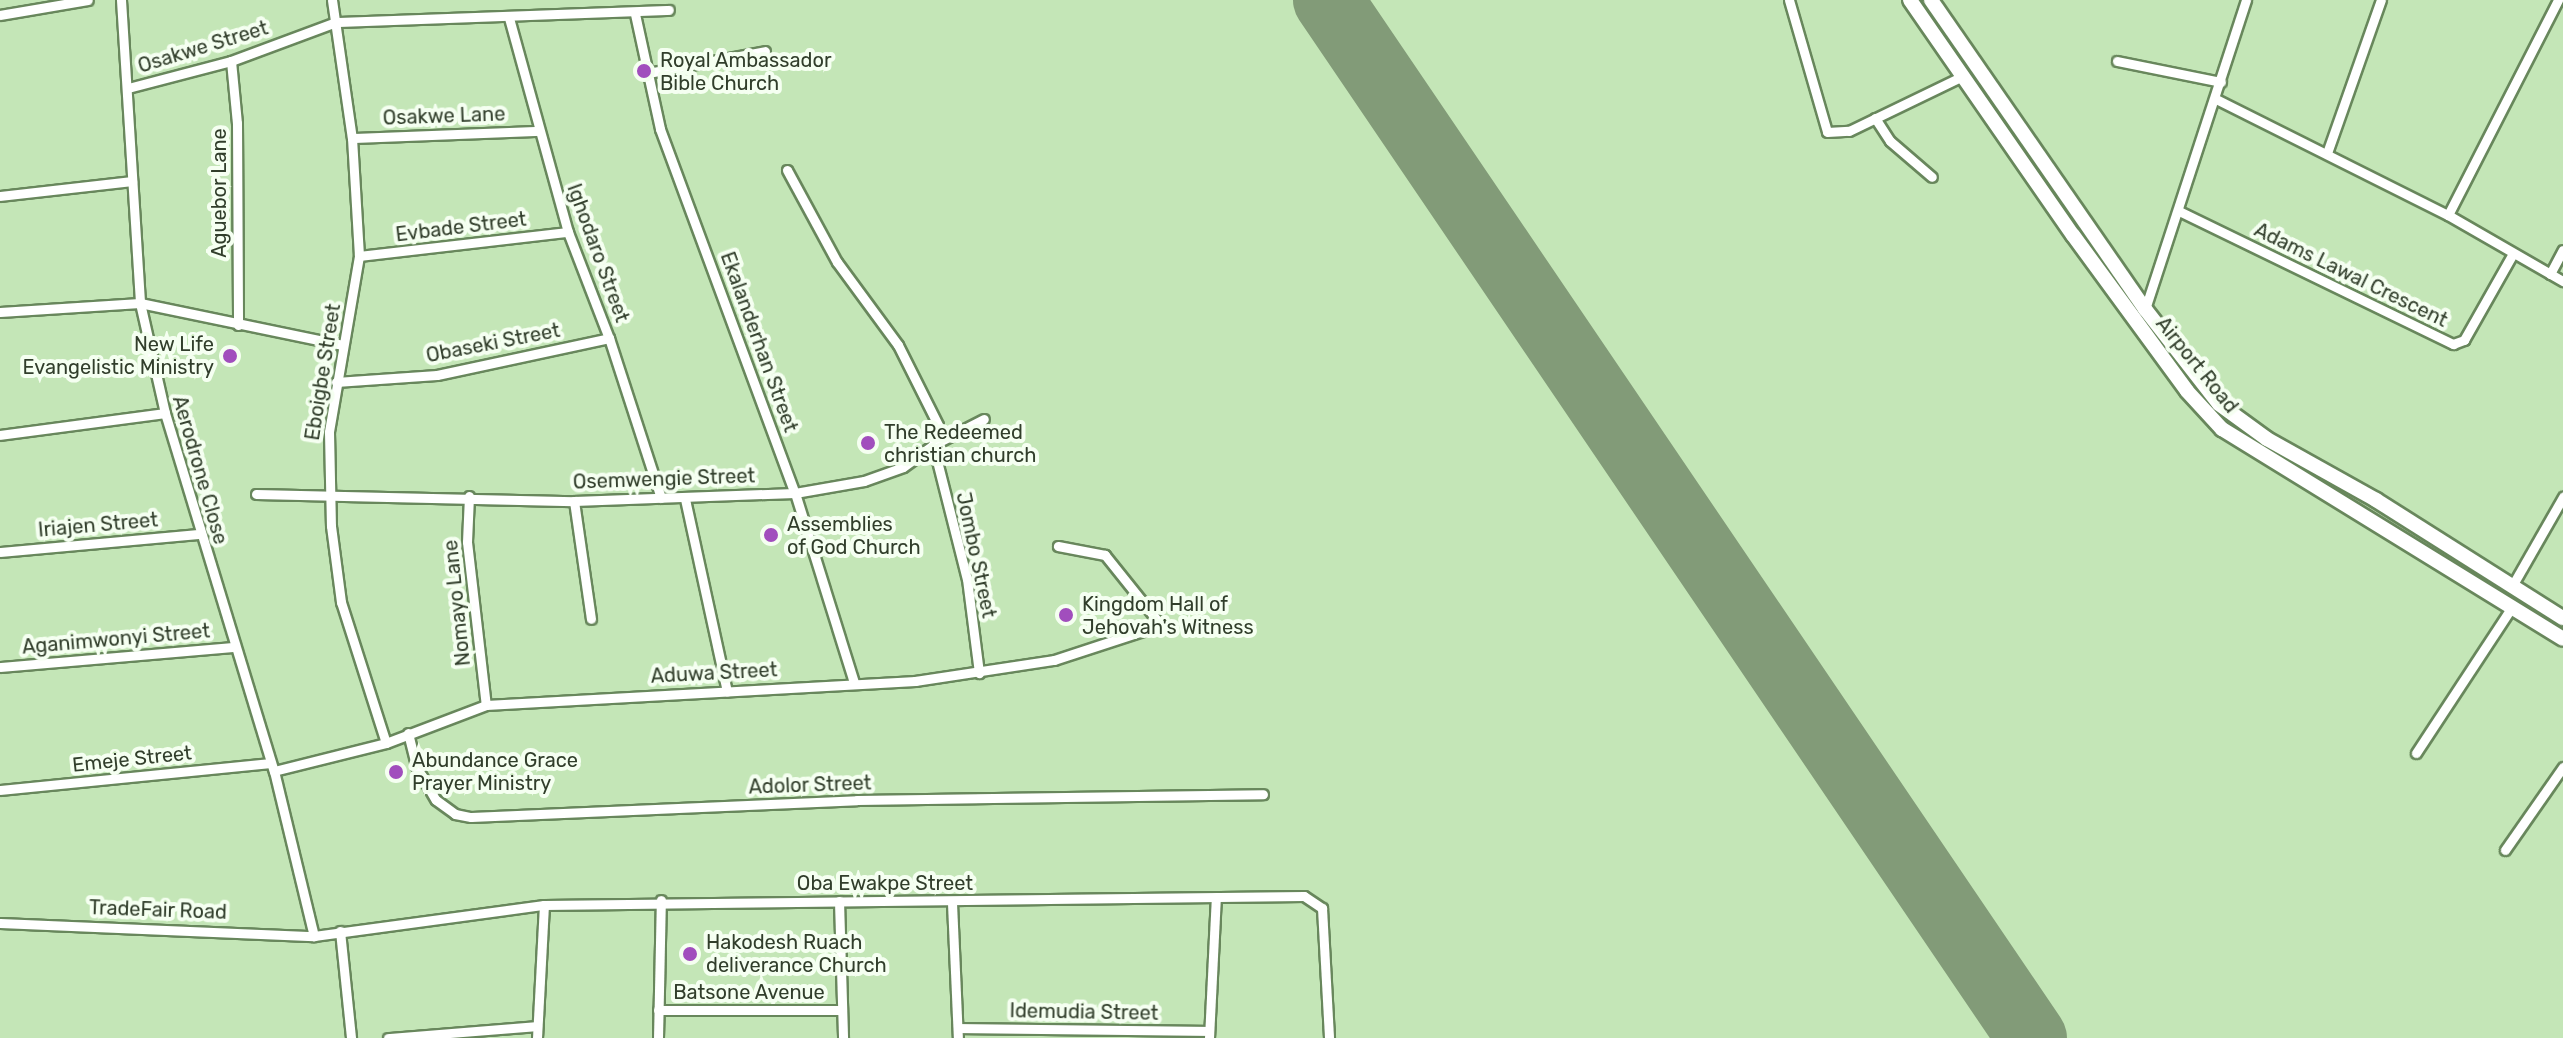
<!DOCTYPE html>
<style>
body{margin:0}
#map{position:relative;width:2563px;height:1038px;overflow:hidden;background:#c4e6b7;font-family:Rubik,sans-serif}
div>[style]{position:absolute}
.runway>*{height:70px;margin:-35px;padding:0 35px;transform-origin:35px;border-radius:35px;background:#829b78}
.roads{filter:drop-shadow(2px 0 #68875c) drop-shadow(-2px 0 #68875c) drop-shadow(0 2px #68875c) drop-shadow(0 -2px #68875c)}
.minor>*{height:9px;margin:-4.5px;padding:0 4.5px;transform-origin:4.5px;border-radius:4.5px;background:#fff}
.secondary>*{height:14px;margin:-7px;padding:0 7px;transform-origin:7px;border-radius:7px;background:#fff}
.dots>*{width:22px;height:22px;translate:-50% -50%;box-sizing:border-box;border:4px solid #f5fff1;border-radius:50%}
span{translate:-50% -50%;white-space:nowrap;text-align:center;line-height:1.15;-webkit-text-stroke:8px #f5fff1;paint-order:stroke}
.street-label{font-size:20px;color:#313e2b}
.poi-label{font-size:20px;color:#313e2b}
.left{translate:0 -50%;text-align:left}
.right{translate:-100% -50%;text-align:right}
</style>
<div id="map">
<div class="runway">
<div style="left:1328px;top:0;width:1254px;rotate:55.85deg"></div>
</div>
<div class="roads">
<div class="minor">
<div style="left:121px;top:0;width:304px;rotate:86.4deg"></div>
<div style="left:140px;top:303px;width:113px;rotate:77.2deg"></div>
<div style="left:165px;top:413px;width:374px;rotate:73.1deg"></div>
<div style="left:274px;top:771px;width:170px;rotate:76.4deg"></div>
<div style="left:332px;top:0;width:139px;rotate:81.8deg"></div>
<div style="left:352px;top:138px;width:118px;rotate:86.6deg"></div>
<div style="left:359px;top:256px;width:179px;rotate:99.7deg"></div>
<div style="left:329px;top:432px;width:94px;rotate:88.8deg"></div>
<div style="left:331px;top:526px;width:77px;rotate:82.5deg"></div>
<div style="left:341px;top:602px;width:148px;rotate:72.3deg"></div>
<div style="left:1789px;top:0;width:137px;rotate:73.9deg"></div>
<div style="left:1827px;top:132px;width:22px;rotate:-3deg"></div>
<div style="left:1849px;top:131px;width:127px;rotate:-25.8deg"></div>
<div style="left:635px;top:14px;width:118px;rotate:77.7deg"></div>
<div style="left:660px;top:129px;width:388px;rotate:69.7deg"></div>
<div style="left:795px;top:493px;width:198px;rotate:72.7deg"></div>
<div style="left:0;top:15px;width:89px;rotate:-9.7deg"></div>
<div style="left:509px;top:18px;width:222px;rotate:74.6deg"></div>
<div style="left:568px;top:232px;width:114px;rotate:68.9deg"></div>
<div style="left:609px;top:338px;width:168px;rotate:72deg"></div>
<div style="left:231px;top:61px;width:62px;rotate:84.5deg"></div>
<div style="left:237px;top:123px;width:202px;rotate:89.7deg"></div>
<div style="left:2117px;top:61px;width:106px;rotate:11.4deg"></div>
<div style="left:648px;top:73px;width:119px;rotate:-10.6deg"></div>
<div style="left:128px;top:88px;width:106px;rotate:-14.7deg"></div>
<div style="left:231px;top:61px;width:112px;rotate:-20.4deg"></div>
<div style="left:336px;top:22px;width:333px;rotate:-2.1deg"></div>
<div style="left:2216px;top:99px;width:259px;rotate:26.6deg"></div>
<div style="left:2448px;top:215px;width:133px;rotate:29.9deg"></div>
<div style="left:1875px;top:118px;width:27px;rotate:57deg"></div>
<div style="left:1890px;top:141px;width:55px;rotate:40.6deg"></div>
<div style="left:352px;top:138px;width:185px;rotate:-2.2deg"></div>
<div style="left:2327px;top:153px;width:162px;rotate:-70.6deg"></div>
<div style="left:787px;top:170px;width:105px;rotate:61.5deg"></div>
<div style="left:837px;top:262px;width:103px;rotate:53.7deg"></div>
<div style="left:898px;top:345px;width:89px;rotate:63.4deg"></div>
<div style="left:938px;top:425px;width:21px;rotate:104deg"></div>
<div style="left:933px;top:445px;width:138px;rotate:75.8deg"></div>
<div style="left:967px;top:579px;width:95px;rotate:82.7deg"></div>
<div style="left:0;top:196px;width:133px;rotate:-6.5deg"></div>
<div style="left:2179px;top:211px;width:305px;rotate:25.9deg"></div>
<div style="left:2453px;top:344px;width:12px;rotate:-20deg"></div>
<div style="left:2464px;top:340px;width:98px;rotate:-60.5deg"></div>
<div style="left:2448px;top:215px;width:242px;rotate:-62.9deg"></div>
<div style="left:359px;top:256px;width:210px;rotate:-6.6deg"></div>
<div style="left:2550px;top:274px;width:27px;rotate:-62deg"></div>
<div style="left:2145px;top:309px;width:325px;rotate:-71.9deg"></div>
<div style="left:0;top:312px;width:140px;rotate:-3.7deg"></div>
<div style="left:140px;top:303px;width:207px;rotate:11.7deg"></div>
<div style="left:336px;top:382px;width:101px;rotate:-4deg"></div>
<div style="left:437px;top:375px;width:176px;rotate:-12.1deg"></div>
<div style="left:0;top:435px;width:166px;rotate:-7.6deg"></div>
<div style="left:256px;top:494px;width:318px;rotate:1.3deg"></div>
<div style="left:574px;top:501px;width:221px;rotate:-2.1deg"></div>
<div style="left:795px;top:493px;width:70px;rotate:-9.9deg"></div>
<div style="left:864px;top:481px;width:41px;rotate:-19.7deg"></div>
<div style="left:903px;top:467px;width:37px;rotate:-36deg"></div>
<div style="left:933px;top:445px;width:57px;rotate:-27deg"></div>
<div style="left:469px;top:496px;width:46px;rotate:92.5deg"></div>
<div style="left:467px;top:542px;width:164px;rotate:83.4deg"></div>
<div style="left:685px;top:499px;width:197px;rotate:77.7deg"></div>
<div style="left:574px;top:501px;width:119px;rotate:81.8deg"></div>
<div style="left:0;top:552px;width:200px;rotate:-5.2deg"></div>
<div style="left:2512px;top:586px;width:103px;rotate:-60.2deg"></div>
<div style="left:0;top:667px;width:235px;rotate:-4.9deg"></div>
<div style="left:408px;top:733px;width:34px;rotate:76deg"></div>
<div style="left:416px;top:766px;width:39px;rotate:60deg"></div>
<div style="left:436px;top:800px;width:24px;rotate:36deg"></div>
<div style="left:455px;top:814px;width:16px;rotate:11deg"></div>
<div style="left:471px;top:817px;width:386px;rotate:-2.5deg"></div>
<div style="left:857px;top:800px;width:406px;rotate:-0.8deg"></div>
<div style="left:2416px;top:753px;width:175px;rotate:-56.7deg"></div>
<div style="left:274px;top:771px;width:115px;rotate:-14deg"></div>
<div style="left:386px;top:743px;width:107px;rotate:-20.8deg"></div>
<div style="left:486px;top:705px;width:430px;rotate:-3.2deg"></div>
<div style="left:915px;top:681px;width:141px;rotate:-8.6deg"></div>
<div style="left:1054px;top:660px;width:113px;rotate:-18.1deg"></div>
<div style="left:1161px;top:625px;width:90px;rotate:-128.7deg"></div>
<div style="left:1105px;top:555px;width:48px;rotate:-169.2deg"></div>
<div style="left:0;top:790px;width:270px;rotate:-5.7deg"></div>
<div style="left:2505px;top:850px;width:101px;rotate:-55.1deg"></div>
<div style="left:839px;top:901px;width:137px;rotate:88.3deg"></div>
<div style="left:952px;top:903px;width:135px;rotate:87.5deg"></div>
<div style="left:0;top:923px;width:314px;rotate:2.4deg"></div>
<div style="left:314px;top:936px;width:232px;rotate:-7.7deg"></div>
<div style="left:544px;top:905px;width:760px;rotate:-0.68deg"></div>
<div style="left:1304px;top:896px;width:22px;rotate:34deg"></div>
<div style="left:1322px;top:908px;width:130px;rotate:86.9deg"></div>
<div style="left:340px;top:931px;width:108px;rotate:84.1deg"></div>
<div style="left:658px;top:1010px;width:183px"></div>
<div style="left:959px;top:1028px;width:250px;rotate:0.7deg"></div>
<div style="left:388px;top:1038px;width:149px;rotate:-4.6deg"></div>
<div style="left:537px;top:1038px;width:133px;rotate:-87deg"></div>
<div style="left:658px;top:1038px;width:138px;rotate:-88.8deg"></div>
<div style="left:1209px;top:1038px;width:141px;rotate:-87.2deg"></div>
</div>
<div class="secondary">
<div style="left:1910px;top:0;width:286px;rotate:55.3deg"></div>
<div style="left:2073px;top:235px;width:193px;rotate:53.8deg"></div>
<div style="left:2187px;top:391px;width:52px;rotate:47.4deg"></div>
<div style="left:2222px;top:429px;width:400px;rotate:31.6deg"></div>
<div style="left:1931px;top:0;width:376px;rotate:55.3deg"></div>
<div style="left:2145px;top:309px;width:120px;rotate:52.1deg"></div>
<div style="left:2219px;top:404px;width:59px;rotate:36.1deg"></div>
<div style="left:2267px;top:439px;width:125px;rotate:29.2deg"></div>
<div style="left:2376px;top:500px;width:221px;rotate:32.3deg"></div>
</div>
</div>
<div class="dots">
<div style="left:644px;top:71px;background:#a14ebd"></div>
<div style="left:230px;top:356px;background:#a14ebd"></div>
<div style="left:868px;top:443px;background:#a14ebd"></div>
<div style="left:771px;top:535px;background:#a14ebd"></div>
<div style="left:1066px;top:615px;background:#a14ebd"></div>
<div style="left:396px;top:772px;background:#a14ebd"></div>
<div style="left:690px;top:954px;background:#a14ebd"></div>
</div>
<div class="street-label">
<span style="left:203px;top:47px;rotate:-17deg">Osakwe Street</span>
<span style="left:444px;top:116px;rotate:-2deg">Osakwe Lane</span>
<span style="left:219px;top:193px;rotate:-90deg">Aguebor Lane</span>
<span style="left:461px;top:227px;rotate:-7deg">Evbade Street</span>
<span style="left:598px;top:253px;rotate:70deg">Ighodaro Street</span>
<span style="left:2351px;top:275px;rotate:26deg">Adams Lawal Crescent</span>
<span style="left:759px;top:342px;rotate:70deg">Ekalanderhan Street</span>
<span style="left:493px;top:343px;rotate:-11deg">Obaseki Street</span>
<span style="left:2197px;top:365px;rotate:51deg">Airport Road</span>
<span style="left:323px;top:372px;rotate:-81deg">Eboigbe Street</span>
<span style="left:200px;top:470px;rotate:74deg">Aerodrone Close</span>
<span style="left:664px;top:479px;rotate:-2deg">Osemwengie Street</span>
<span style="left:98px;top:525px;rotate:-5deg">Iriajen Street</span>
<span style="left:976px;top:555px;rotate:78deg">Jombo Street</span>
<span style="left:457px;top:603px;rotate:-96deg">Nomayo Lane</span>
<span style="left:116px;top:639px;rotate:-5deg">Aganimwonyi Street</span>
<span style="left:714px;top:673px;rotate:-3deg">Aduwa Street</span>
<span style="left:132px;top:759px;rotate:-6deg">Emeje Street</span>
<span style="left:810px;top:785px;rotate:-2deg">Adolor Street</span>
<span style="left:885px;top:883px">Oba Ewakpe Street</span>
<span style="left:158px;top:910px;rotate:2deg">TradeFair Road</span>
<span style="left:749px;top:992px">Batsone Avenue</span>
<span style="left:1084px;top:1012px;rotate:1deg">Idemudia Street</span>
</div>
<div class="poi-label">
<span class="left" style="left:660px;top:72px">Royal Ambassador<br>Bible Church</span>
<span class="right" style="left:214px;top:356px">New Life<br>Evangelistic Ministry</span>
<span class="left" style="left:884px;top:444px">The Redeemed<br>christian church</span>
<span class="left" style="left:787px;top:536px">Assemblies<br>of God Church</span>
<span class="left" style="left:1082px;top:616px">Kingdom Hall of<br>Jehovah's Witness</span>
<span class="left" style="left:412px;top:772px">Abundance Grace<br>Prayer Ministry</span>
<span class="left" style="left:706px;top:954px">Hakodesh Ruach<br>deliverance Church</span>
</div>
</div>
